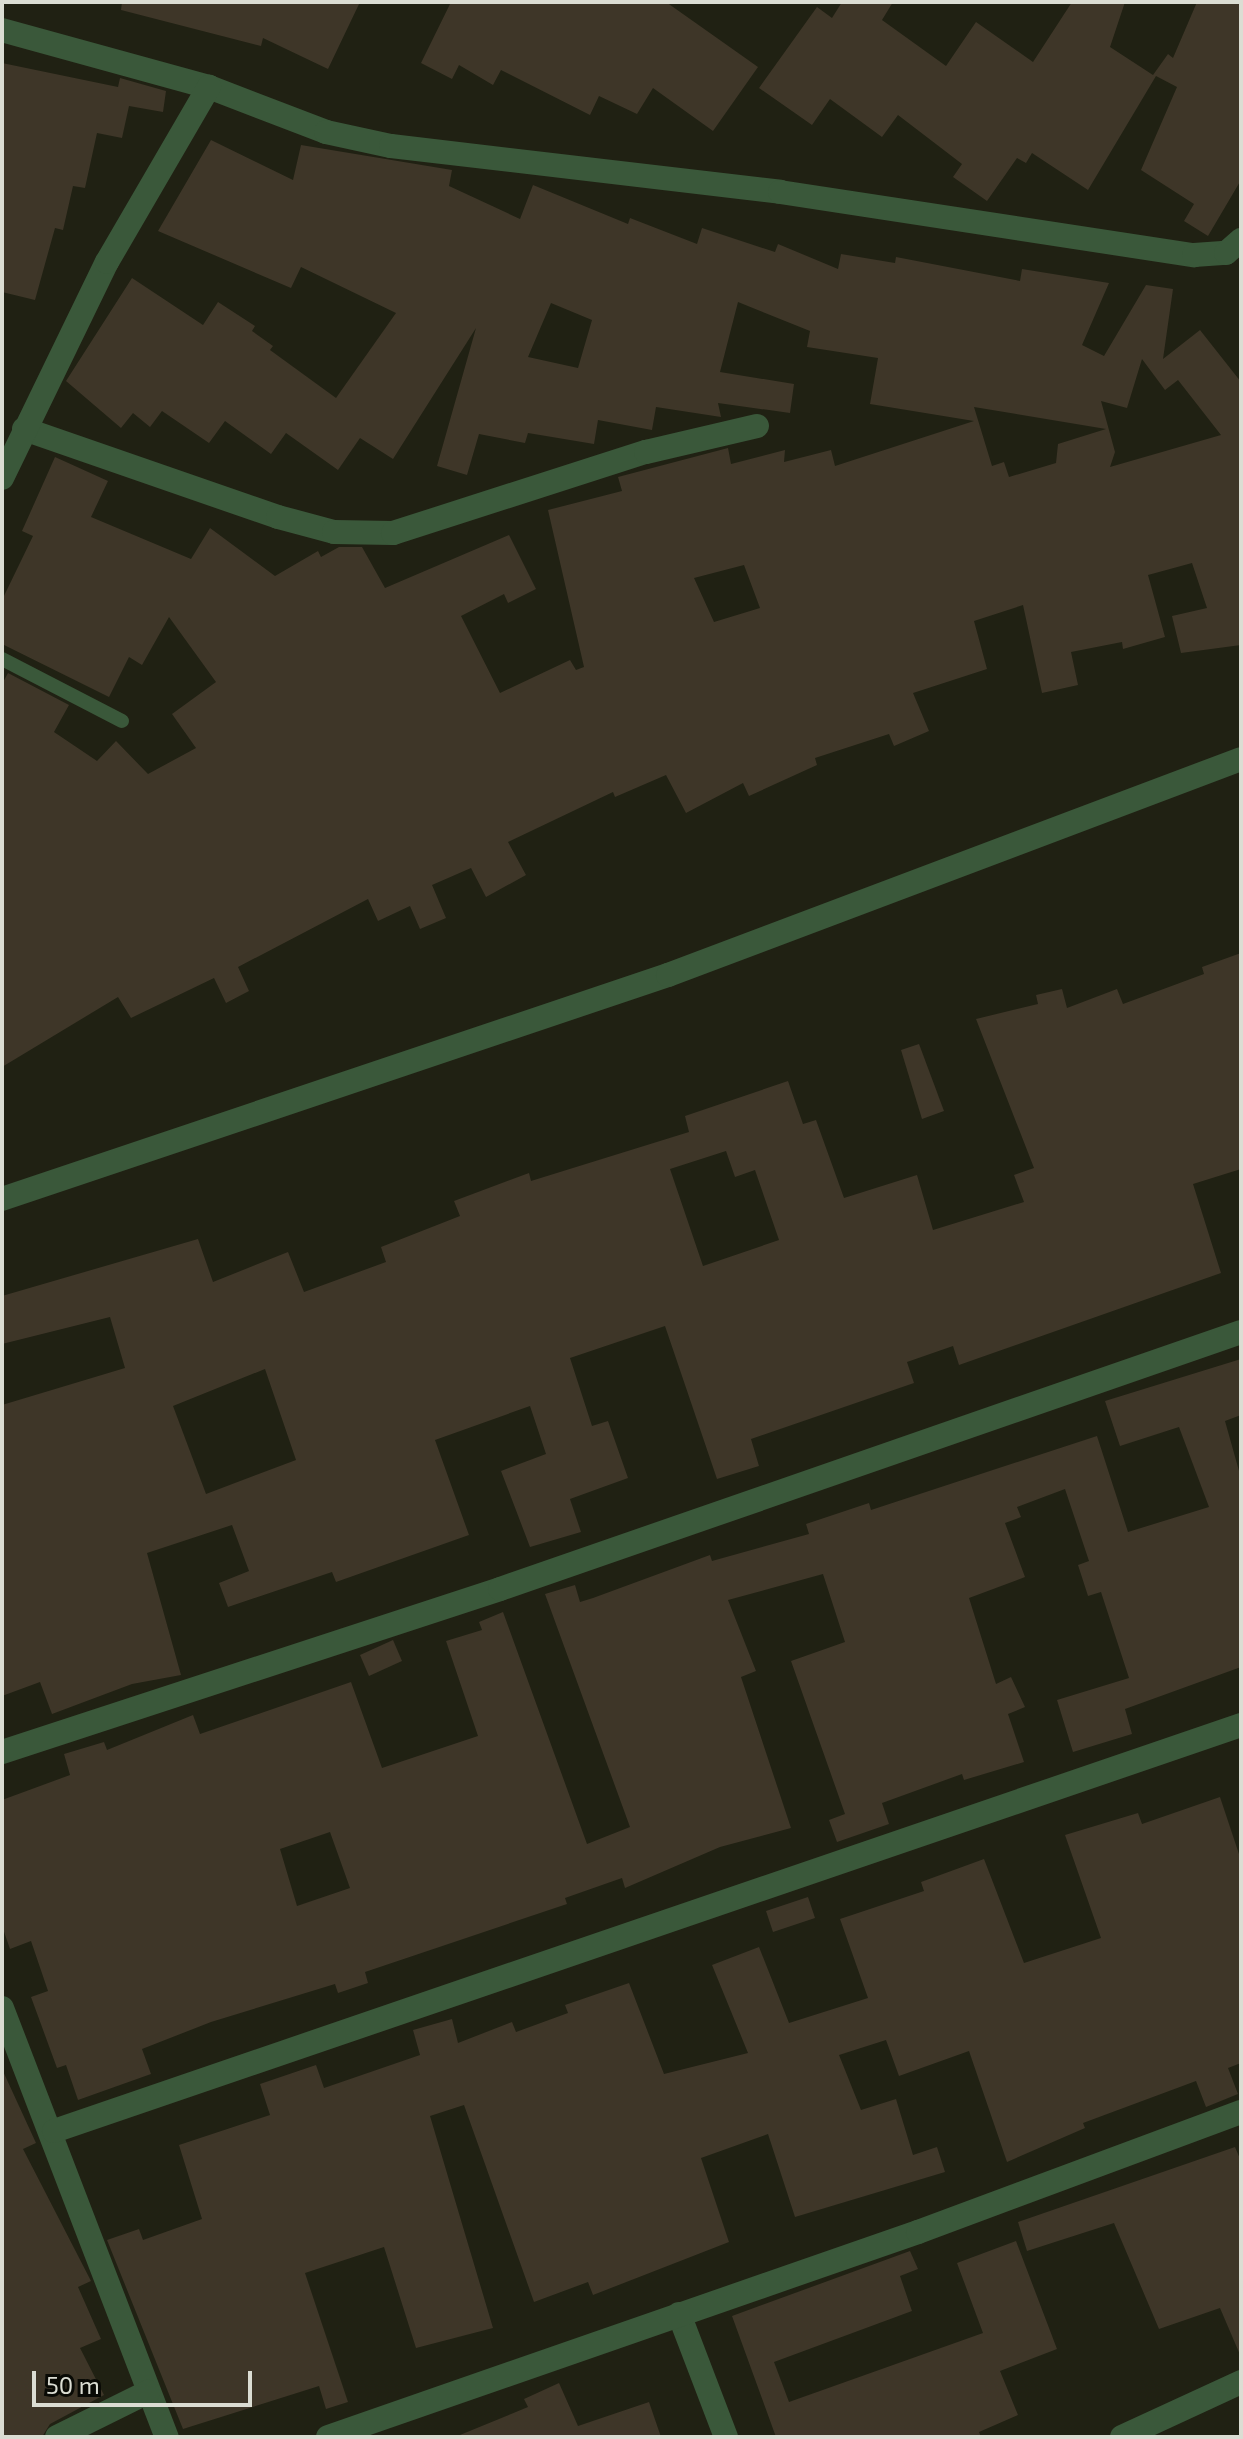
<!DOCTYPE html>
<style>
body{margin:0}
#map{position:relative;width:1243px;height:2439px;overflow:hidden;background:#202113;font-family:"Exo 2",sans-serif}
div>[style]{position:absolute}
.building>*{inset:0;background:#3e3628}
.lane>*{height:14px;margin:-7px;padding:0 7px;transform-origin:7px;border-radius:7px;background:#3a583a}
.street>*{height:24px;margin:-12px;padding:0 12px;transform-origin:12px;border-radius:12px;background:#3a583a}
span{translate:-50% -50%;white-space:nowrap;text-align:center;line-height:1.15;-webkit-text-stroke:7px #090a05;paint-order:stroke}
.frame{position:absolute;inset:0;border:4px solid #dbddd3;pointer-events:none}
.scale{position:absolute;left:32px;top:2371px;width:220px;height:36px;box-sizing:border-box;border:4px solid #dbddd3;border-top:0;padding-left:10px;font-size:24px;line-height:28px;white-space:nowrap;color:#dbddd3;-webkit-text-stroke:6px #090a05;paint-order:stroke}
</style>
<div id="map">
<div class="building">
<div style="clip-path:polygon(122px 2px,360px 2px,328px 69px,263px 38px,261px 46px,121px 10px)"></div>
<div style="clip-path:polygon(451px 2px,666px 2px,758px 67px,713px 131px,653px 88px,637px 114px,599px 96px,590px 115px,501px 70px,493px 85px,459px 65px,452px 79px,421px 63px)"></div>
<div style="clip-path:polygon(842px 2px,893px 2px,882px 20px,946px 66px,976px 22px,1033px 62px,1072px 2px,1125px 2px,1110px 47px,1153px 75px,1168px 54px,1173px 58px,1197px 2px,1241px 2px,1241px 180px,1208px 236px,1184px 221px,1194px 204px,1141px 170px,1177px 87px,1156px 76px,1088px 190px,1032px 153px,1026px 163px,1017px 158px,987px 201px,953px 177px,962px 164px,898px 115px,882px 137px,830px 99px,812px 125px,759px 88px,817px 7px,832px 18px)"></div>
<div style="clip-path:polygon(2px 63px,118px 87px,120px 78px,166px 91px,163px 112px,129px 106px,122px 138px,97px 133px,85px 188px,73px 186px,63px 230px,55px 228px,35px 300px,2px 292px)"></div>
<div style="clip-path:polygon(evenodd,211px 140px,293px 180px,301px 145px,452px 170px,449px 186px,520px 219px,533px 185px,628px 224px,630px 218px,697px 244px,702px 228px,775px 252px,778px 244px,838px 269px,841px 254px,895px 263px,896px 257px,1020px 281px,1022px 269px,1109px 283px,1082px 345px,1104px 356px,1146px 285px,1173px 289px,1163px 359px,1200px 330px,1241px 382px,1241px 645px,1181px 653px,1172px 616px,1207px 608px,1192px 563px,1148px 575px,1165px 637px,1123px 649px,1122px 642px,1071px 652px,1078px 685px,1042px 693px,1023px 605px,974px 621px,987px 669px,913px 693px,929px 731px,894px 746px,889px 734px,815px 758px,817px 765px,749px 796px,743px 783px,686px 813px,666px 775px,615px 797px,613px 792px,508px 842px,526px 875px,486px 897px,471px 868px,432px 885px,446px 918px,420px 929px,410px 906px,378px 921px,368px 899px,238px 967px,249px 991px,226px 1003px,214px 978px,131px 1018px,118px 997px,2px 1067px,2px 684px,8px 673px,69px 705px,54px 732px,97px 761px,116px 741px,148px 774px,196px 748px,172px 714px,216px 682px,169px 617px,142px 665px,129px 657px,109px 697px,2px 644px,2px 600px,33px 536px,22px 531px,55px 457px,108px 481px,91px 517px,191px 559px,210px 528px,275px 576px,318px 551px,321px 557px,339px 547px,362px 547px,385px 588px,509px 535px,536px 589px,508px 603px,504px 594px,461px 616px,500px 693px,570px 660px,576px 670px,584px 667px,548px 510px,622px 491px,618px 477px,728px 448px,731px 464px,785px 450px,784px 462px,831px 450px,835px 466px,974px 421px,870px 404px,878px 358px,807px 347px,810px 331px,738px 302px,720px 372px,794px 384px,790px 413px,718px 403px,721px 417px,656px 407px,652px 430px,598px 420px,594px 444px,528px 433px,525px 443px,479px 434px,467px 475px,437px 466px,476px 328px,393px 459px,360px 438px,338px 470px,286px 433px,271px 454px,225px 421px,209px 443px,162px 411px,150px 427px,133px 413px,121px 428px,66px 381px,132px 278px,203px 325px,218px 302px,255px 326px,252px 331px,273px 346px,270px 350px,336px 398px,396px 313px,301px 267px,291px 288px,158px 231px,211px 140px,551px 303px,592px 320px,578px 368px,528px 357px,551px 303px,211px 140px,1142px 359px,1165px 390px,1178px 380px,1221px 435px,1110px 467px,1115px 452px,1101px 401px,1127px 408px,1142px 359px,211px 140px,974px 407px,1106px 429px,1058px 444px,1056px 463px,1009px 477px,1004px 462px,992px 466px,974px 407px,211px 140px,744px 565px,760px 608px,714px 622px,694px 578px,744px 565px)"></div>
<div style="clip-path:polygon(evenodd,1241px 953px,1241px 1169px,1193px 1184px,1221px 1273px,959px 1365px,953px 1346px,907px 1362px,914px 1383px,751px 1439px,759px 1466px,717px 1479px,665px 1326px,570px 1358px,592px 1426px,608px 1421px,628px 1478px,570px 1499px,581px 1532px,530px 1547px,501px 1471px,546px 1454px,530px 1406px,435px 1440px,469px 1535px,336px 1582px,332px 1572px,228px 1607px,219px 1583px,249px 1571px,232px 1525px,147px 1553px,181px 1675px,132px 1684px,52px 1714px,40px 1682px,2px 1696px,2px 1405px,125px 1368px,110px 1317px,2px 1344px,2px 1296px,198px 1239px,213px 1282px,288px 1252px,304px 1292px,386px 1262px,381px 1247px,460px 1216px,454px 1201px,529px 1173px,531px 1181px,689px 1132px,685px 1116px,788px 1081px,803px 1124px,816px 1120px,844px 1198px,917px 1175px,933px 1230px,1024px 1202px,1014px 1175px,1034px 1168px,976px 1019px,1038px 1004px,1036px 995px,1062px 989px,1067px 1008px,1117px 989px,1123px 1004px,1204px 974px,1202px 967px,1241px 953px,726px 1151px,735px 1177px,755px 1170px,779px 1240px,703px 1266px,670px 1169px,726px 1151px,1241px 953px,265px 1369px,296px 1460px,206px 1494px,173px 1406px,265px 1369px)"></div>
<div style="clip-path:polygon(919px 1044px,944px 1111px,922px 1119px,901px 1050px)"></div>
<div style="clip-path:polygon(evenodd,1241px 1359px,1241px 1415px,1225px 1421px,1241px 1478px,1241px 1667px,1125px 1709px,1132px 1734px,1073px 1752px,1057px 1700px,1129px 1678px,1101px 1592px,1088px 1596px,1078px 1565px,1089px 1561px,1065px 1489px,1017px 1507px,1021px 1517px,1005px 1523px,1025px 1577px,969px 1598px,996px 1684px,1011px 1677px,1025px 1707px,1008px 1714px,1024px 1762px,964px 1780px,962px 1774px,882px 1803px,889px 1824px,837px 1842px,829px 1820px,845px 1814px,791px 1661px,845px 1642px,823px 1574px,728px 1600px,756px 1671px,741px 1677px,791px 1828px,720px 1847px,625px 1888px,622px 1878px,565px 1898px,567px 1904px,365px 1972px,368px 1983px,338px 1993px,335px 1984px,211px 2022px,142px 2049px,151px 2074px,78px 2100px,66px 2065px,57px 2068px,31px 1997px,48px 1991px,31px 1941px,10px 1949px,2px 1926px,2px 1800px,70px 1775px,64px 1754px,104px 1742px,107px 1750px,193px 1715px,200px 1734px,351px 1682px,382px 1768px,478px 1736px,446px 1641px,482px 1630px,479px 1622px,503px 1612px,587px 1844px,630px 1827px,545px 1594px,575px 1585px,580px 1602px,593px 1598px,710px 1555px,712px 1561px,809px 1534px,806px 1524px,869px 1503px,871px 1510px,1097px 1436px,1128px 1532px,1209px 1507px,1179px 1427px,1120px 1446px,1105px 1401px,1241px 1359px,330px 1832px,350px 1888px,297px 1906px,280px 1849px,330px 1832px)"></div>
<div style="clip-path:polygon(393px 1640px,402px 1661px,369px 1676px,360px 1655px)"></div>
<div style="clip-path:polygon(1220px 1797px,1241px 1860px,1241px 2063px,1228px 2068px,1238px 2094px,1206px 2107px,1196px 2081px,1083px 2123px,1085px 2128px,1007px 2162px,969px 2051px,899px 2076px,886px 2040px,839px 2055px,861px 2110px,896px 2099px,913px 2155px,937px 2147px,945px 2172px,795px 2217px,768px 2134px,701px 2158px,729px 2242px,593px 2295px,588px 2282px,534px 2302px,464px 2105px,430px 2116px,493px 2328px,416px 2348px,384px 2247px,305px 2273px,348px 2402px,326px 2409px,319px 2386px,183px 2429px,107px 2240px,139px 2229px,143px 2240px,202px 2219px,179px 2145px,270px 2115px,260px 2084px,316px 2065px,324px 2088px,420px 2055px,413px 2030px,452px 2019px,458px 2043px,512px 2022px,516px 2032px,568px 2013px,565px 2005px,629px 1983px,664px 2074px,748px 2053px,712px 1965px,759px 1947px,789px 2023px,868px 1998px,840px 1919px,924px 1891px,921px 1882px,984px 1859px,1024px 1963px,1101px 1938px,1065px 1835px,1138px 1813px,1142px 1824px)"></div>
<div style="clip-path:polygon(808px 1897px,815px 1918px,773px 1932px,766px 1911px)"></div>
<div style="clip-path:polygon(2px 2069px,36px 2143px,23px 2149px,91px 2281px,78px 2287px,101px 2339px,80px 2348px,104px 2395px,50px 2424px,42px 2437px,2px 2437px)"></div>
<div style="clip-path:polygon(1235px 2147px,1241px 2161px,1241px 2357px,1220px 2308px,1159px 2329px,1114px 2223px,1027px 2251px,1018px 2222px)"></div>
<div style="clip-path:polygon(1016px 2241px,1057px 2349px,1000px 2371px,1018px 2415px,979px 2432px,981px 2437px,776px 2437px,732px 2316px,910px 2251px,918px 2269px,900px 2276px,912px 2311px,774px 2362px,789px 2402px,983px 2333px,957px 2263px)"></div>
<div style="clip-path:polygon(559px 2383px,578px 2426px,649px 2402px,661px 2437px,455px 2437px,528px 2407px,524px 2399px)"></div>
</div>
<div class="lane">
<div style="left:2px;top:659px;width:135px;rotate:27.3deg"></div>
</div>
<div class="street">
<div style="left:2px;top:30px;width:215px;rotate:15.4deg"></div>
<div style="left:209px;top:87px;width:125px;rotate:21deg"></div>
<div style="left:326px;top:132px;width:66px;rotate:12.2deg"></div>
<div style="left:391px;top:146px;width:392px;rotate:6.7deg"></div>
<div style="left:780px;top:192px;width:419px;rotate:8.7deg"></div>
<div style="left:1194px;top:255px;width:32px;rotate:-4deg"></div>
<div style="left:1226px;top:253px;width:20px;rotate:-41deg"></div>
<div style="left:24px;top:429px;width:269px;rotate:19.1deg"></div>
<div style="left:278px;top:517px;width:58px;rotate:15deg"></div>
<div style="left:334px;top:532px;width:59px;rotate:1deg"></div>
<div style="left:393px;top:533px;width:266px;rotate:-17.8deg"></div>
<div style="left:646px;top:452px;width:114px;rotate:-13.2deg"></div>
<div style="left:2px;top:478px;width:240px;rotate:-64.1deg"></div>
<div style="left:107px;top:262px;width:203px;rotate:-59.8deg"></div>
<div style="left:2px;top:1199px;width:703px;rotate:-18.59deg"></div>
<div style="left:668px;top:975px;width:612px;rotate:-20.65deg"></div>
<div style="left:2px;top:1752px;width:524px;rotate:-18.12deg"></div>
<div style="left:500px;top:1589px;width:784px;rotate:-19.13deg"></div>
<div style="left:2px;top:2008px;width:460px;rotate:69deg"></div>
<div style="left:54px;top:2131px;width:1255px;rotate:-18.88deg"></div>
<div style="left:679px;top:2314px;width:132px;rotate:69.1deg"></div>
<div style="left:57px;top:2437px;width:102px;rotate:-26.3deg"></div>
<div style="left:328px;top:2437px;width:625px;rotate:-19.16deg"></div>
<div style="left:918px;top:2232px;width:345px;rotate:-20.4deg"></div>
<div style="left:1122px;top:2437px;width:131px;rotate:-24.8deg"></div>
</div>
<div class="frame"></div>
<div class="scale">50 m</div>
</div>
